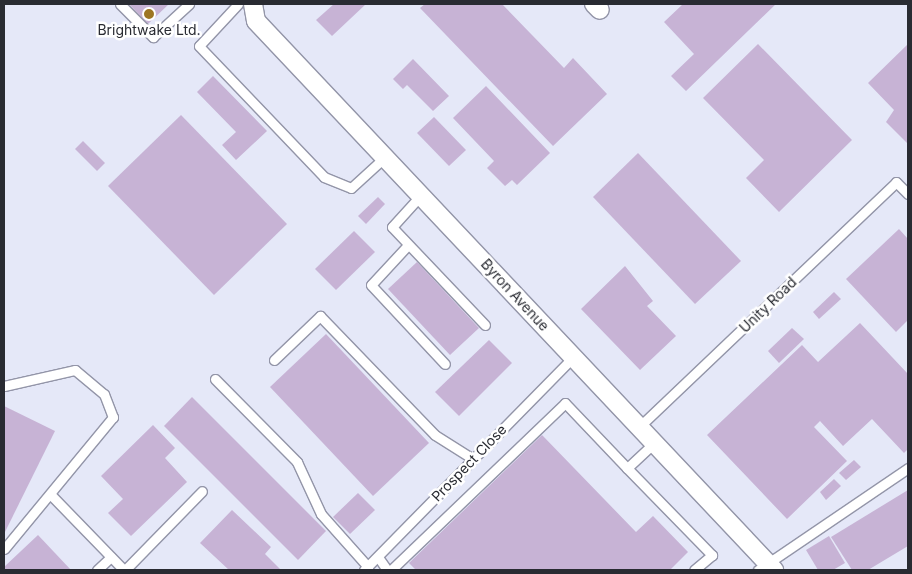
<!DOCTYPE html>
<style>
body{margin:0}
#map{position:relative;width:912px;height:574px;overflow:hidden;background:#f2f4fc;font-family:Inter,sans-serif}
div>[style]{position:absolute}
.built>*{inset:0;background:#e5e8f8}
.building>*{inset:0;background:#c7b3d5}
.roads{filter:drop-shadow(1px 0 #9395a8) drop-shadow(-1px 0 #9395a8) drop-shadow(0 1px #9395a8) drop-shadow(0 -1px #9395a8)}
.service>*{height:9px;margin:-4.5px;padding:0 4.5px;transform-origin:4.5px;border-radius:4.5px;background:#fff}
.minor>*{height:18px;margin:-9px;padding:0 9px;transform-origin:9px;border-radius:9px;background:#fff}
.dots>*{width:14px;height:14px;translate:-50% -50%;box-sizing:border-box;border:2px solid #fff;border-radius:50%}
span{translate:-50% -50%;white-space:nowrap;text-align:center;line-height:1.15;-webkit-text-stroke:5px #fff;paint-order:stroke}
.poi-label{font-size:14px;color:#292b32}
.street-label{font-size:14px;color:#292b32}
.frame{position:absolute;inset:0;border:5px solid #292b32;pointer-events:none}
</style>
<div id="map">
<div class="built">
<div style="clip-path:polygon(4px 4px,908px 4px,908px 570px,4px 570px)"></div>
</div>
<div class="building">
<div style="clip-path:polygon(129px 4px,169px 4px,148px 24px)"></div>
<div style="clip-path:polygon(334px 4px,366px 4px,332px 36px,316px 20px)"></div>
<div style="clip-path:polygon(425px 4px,502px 4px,564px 68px,573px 58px,607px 94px,553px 146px,420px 8px)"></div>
<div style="clip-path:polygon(683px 4px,776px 4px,686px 91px,671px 76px,694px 54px,664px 22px)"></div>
<div style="clip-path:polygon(758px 44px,852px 140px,779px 212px,746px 178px,764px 160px,703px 98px)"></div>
<div style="clip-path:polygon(908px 44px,908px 144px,886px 122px,894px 110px,868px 83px)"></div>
<div style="clip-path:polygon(413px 59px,449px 96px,433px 111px,407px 85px,403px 89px,393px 79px)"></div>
<div style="clip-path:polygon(213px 76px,267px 131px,236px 160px,222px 145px,236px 132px,197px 92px)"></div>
<div style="clip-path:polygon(486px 86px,550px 153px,517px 185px,512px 180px,505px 186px,487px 168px,494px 161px,453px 118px)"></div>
<div style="clip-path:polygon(181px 115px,287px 224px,214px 295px,108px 186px)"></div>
<div style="clip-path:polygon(434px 117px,466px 150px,449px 166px,417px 133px)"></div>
<div style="clip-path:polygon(83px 141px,105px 163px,97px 171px,75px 149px)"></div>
<div style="clip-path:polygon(638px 153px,741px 261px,695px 304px,593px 197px)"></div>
<div style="clip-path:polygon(378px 197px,385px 204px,366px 224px,358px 216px)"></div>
<div style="clip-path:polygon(899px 229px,908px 239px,908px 320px,896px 332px,846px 279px)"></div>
<div style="clip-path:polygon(354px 231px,375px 252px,336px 290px,315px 269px)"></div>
<div style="clip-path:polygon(417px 262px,479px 328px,450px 355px,388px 289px)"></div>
<div style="clip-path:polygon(625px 266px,653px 301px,647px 306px,676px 336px,640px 370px,581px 309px)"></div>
<div style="clip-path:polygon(834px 292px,841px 299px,819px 319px,813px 312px)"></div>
<div style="clip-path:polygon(860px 323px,908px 374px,908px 449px,904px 453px,872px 419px,843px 446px,820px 421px,814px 427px,847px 461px,787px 519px,707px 435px,802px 345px,818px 362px)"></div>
<div style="clip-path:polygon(792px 328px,804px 339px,779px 363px,768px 351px)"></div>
<div style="clip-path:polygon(326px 334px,429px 443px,373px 496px,270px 387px)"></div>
<div style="clip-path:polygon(489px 340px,512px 363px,459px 416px,435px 392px)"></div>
<div style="clip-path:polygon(192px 397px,326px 531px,298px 560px,164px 426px)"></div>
<div style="clip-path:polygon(4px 406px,55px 431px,4px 534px)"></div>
<div style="clip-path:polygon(153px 425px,175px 448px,165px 458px,187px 482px,131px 536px,108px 513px,123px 499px,101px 476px)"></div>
<div style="clip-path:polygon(542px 435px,636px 532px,653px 516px,688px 552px,670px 570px,416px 570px,409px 563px)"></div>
<div style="clip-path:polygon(854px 460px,861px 467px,846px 480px,839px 473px)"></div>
<div style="clip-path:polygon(834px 479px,841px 486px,826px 500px,820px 492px)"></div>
<div style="clip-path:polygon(908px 490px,908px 546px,868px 570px,852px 570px,831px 537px)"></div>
<div style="clip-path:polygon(358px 493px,375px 510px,350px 534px,333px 517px)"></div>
<div style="clip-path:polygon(232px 510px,271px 547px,265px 554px,281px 570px,229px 570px,200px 543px)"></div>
<div style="clip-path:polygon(38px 535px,71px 570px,4px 570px,4px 567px)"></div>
<div style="clip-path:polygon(829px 536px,845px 563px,833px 570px,818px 570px,806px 550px)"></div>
</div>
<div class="roads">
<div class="service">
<div style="left:120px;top:4px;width:47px;rotate:45deg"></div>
<div style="left:153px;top:37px;width:49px;rotate:-42.5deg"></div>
<div style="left:238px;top:4px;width:57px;rotate:132.9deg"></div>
<div style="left:199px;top:46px;width:181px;rotate:46.3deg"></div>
<div style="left:324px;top:177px;width:29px;rotate:22deg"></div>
<div style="left:351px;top:188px;width:46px;rotate:-42.4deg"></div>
<div style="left:421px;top:195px;width:43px;rotate:132.2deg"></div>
<div style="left:392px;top:227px;width:135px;rotate:46.5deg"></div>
<div style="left:408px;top:245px;width:54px;rotate:132.8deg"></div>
<div style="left:371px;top:285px;width:108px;rotate:46.9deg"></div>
<div style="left:274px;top:360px;width:64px;rotate:-43.7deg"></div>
<div style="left:320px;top:316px;width:165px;rotate:46deg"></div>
<div style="left:435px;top:435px;width:45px;rotate:32.3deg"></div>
<div style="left:215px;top:379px;width:117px;rotate:45.3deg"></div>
<div style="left:297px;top:462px;width:57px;rotate:65.2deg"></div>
<div style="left:321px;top:514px;width:71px;rotate:48.4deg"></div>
<div style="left:4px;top:386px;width:73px;rotate:-12.7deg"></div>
<div style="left:75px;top:370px;width:38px;rotate:40deg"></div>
<div style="left:104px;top:394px;width:25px;rotate:69deg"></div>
<div style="left:113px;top:417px;width:171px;rotate:129.5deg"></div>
<div style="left:639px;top:427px;width:355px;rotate:-43.6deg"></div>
<div style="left:896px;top:182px;width:17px;rotate:45deg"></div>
<div style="left:654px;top:443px;width:37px;rotate:137deg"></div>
<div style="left:627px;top:468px;width:122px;rotate:45.7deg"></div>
<div style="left:712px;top:555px;width:23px;rotate:140deg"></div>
<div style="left:51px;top:495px;width:105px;rotate:45.8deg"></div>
<div style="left:378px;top:557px;width:16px;rotate:55deg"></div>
<div style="left:97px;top:570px;width:19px;rotate:-43deg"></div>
<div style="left:125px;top:570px;width:110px;rotate:-45.7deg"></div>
<div style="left:364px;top:570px;width:298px;rotate:-45.5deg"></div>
<div style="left:391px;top:570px;width:241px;rotate:-43.8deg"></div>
<div style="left:565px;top:403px;width:90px;rotate:46.4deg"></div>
<div style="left:758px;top:570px;width:181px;rotate:-34.2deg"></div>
</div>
<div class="minor">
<div style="left:253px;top:4px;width:17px;rotate:80deg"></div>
<div style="left:256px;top:21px;width:755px;rotate:46.66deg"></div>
<div style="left:594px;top:4px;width:8px;rotate:45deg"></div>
</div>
</div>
<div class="dots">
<div style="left:149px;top:14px;background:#9d7623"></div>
</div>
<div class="poi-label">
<span style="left:149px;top:30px">Brightwake Ltd.</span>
</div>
<div class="street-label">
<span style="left:515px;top:295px;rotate:47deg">Byron Avenue</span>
<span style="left:768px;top:305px;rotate:-44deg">Unity Road</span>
<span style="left:469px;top:463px;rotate:-46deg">Prospect Close</span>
</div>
<div class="frame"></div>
</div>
